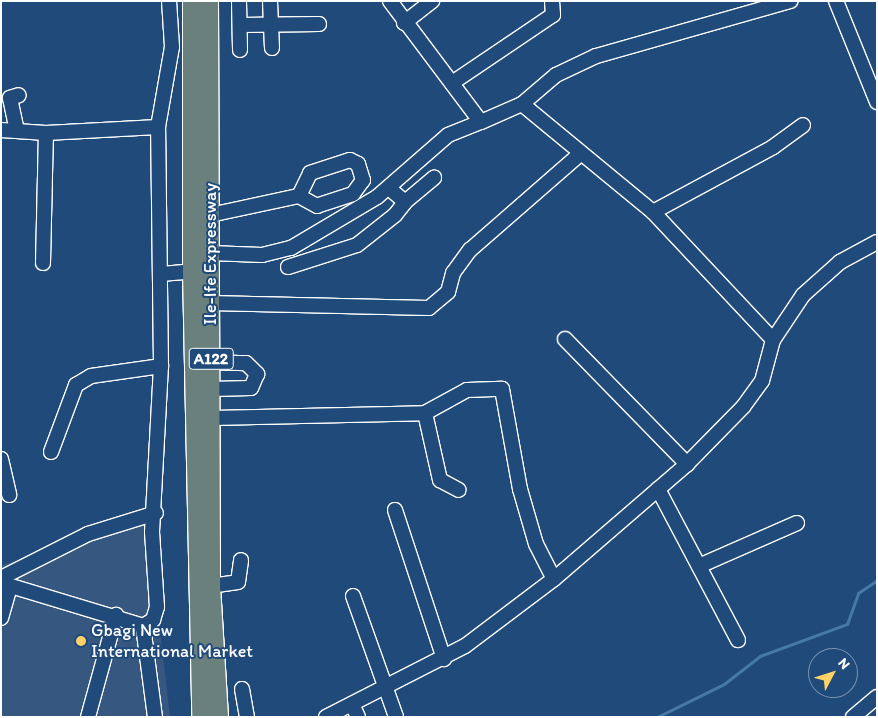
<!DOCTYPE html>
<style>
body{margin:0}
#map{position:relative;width:878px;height:718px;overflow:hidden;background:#1f4a7a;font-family:Itim,sans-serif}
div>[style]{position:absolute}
.built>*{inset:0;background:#365780}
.stream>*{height:3px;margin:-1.5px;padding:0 1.5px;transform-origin:1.5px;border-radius:1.5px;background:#4679a3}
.roads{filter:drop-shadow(1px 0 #fff) drop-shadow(-1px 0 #fff) drop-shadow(0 1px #fff) drop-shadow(0 -1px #fff)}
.minor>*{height:14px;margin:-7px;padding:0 7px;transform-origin:7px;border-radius:7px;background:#1f4a7a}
.highway>*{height:20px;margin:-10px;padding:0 10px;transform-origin:10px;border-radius:10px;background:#6a807d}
.dots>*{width:14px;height:14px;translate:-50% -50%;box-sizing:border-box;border:2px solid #1f4a7a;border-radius:50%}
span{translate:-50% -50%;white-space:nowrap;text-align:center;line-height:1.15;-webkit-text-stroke:4px #1f4a7a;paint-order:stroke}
.shield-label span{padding:1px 4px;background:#1f4a7a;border:1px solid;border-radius:4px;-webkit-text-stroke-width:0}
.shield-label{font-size:16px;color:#fff;font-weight:700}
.street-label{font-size:18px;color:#fff}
.poi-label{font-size:18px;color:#fff}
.left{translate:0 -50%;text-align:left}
.frame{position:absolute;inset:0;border:2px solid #fff;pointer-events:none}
.north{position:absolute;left:808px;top:648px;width:50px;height:50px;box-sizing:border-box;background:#1f4a7a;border:1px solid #7992af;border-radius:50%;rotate:50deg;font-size:14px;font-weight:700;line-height:20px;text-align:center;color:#fff}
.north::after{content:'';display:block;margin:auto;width:18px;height:22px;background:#ffd166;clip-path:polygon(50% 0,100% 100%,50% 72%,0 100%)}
</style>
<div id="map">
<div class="built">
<div style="clip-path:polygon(148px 524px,170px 717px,1px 717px,1px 565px)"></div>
</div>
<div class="stream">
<div style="left:657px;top:717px;width:75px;rotate:-26.2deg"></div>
<div style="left:724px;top:684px;width:46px;rotate:-37.9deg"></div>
<div style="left:760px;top:656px;width:93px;rotate:-20.2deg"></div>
<div style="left:847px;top:624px;width:33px;rotate:-70deg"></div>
<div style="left:858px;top:593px;width:23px;rotate:-34deg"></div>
</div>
<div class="roads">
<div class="minor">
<div style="left:239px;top:1px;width:49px;rotate:88.8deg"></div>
<div style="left:270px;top:1px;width:47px;rotate:87.6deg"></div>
<div style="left:390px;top:1px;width:151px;rotate:53.1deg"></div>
<div style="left:481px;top:122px;width:45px;rotate:-23.7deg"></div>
<div style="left:522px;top:104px;width:170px;rotate:39.5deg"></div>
<div style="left:653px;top:212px;width:175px;rotate:46.8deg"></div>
<div style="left:836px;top:1px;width:109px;rotate:67.9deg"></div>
<div style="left:404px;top:23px;width:36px;rotate:-38deg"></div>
<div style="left:240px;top:25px;width:79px;rotate:-0.7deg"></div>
<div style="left:452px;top:83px;width:122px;rotate:-34deg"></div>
<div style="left:553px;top:15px;width:14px;rotate:-94deg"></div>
<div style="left:522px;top:104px;width:45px;rotate:-40.5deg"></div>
<div style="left:556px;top:75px;width:44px;rotate:-25.4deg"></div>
<div style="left:596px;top:56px;width:202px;rotate:-15.8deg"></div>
<div style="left:1px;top:130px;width:45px;rotate:3.8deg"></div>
<div style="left:46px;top:133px;width:112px;rotate:-3.1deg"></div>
<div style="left:17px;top:131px;width:34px;rotate:-102deg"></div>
<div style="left:10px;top:98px;width:9px;rotate:-18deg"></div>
<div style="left:350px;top:160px;width:9px;rotate:27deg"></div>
<div style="left:358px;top:164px;width:17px;rotate:73deg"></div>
<div style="left:363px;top:180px;width:17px;rotate:126deg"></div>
<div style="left:353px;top:194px;width:38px;rotate:162deg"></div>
<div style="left:317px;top:206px;width:21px;rotate:-151deg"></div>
<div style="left:299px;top:196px;width:25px;rotate:-64deg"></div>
<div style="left:310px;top:173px;width:42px;rotate:-18deg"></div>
<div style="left:405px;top:202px;width:38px;rotate:-40deg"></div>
<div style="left:653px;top:212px;width:136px;rotate:-28.4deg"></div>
<div style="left:773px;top:147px;width:37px;rotate:-36deg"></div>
<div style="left:210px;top:215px;width:91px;rotate:-12.1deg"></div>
<div style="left:210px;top:253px;width:52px;rotate:2.2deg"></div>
<div style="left:262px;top:255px;width:30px;rotate:-14deg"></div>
<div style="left:291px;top:248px;width:100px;rotate:-30.7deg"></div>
<div style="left:377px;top:197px;width:94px;rotate:-41.1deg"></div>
<div style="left:448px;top:135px;width:35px;rotate:-22deg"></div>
<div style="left:43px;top:263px;width:130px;rotate:-88.7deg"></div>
<div style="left:288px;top:267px;width:72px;rotate:-17.7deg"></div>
<div style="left:357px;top:245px;width:48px;rotate:-38.3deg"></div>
<div style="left:395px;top:215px;width:16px;rotate:-52deg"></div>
<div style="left:405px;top:202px;width:21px;rotate:-139deg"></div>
<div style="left:161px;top:274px;width:32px;rotate:-5deg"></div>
<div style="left:209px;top:303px;width:220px;rotate:1.3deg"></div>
<div style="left:429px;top:308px;width:25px;rotate:-40deg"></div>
<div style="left:448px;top:292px;width:20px;rotate:-75deg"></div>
<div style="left:453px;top:273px;width:29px;rotate:-54deg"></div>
<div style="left:470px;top:250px;width:147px;rotate:-41.1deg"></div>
<div style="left:565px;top:339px;width:175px;rotate:45.7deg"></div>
<div style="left:211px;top:362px;width:35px;rotate:2deg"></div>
<div style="left:246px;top:363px;width:16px;rotate:45deg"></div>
<div style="left:257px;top:374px;width:15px;rotate:113deg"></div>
<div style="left:251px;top:388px;width:40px;rotate:178.6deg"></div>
<div style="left:425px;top:413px;width:69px;rotate:77.4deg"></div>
<div style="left:440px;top:480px;width:21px;rotate:28deg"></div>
<div style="left:212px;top:418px;width:213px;rotate:-1.3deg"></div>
<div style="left:425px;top:413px;width:48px;rotate:-28.7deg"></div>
<div style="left:467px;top:390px;width:35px;rotate:-2deg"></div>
<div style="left:502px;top:389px;width:102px;rotate:79.8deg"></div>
<div style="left:520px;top:489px;width:57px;rotate:73.8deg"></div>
<div style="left:536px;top:544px;width:39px;rotate:63deg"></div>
<div style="left:51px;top:452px;width:72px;rotate:-69.5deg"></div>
<div style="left:76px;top:385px;width:17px;rotate:-31deg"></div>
<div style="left:91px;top:376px;width:71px;rotate:-8.1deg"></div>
<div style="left:1px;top:459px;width:37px;rotate:77deg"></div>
<div style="left:658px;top:489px;width:171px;rotate:62.1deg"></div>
<div style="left:395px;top:510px;width:157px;rotate:71.8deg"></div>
<div style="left:699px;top:566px;width:107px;rotate:-23.7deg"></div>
<div style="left:1px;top:578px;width:97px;rotate:-26.8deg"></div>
<div style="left:88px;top:534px;width:71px;rotate:-17.2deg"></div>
<div style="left:1px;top:583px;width:148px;rotate:16.8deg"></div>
<div style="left:143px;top:626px;width:12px;rotate:-31deg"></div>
<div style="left:153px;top:620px;width:14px;rotate:-73deg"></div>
<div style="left:157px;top:607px;width:75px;rotate:-93.8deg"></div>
<div style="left:152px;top:532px;width:166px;rotate:-86.9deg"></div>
<div style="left:161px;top:366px;width:239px;rotate:-90.7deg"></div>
<div style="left:158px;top:127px;width:81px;rotate:-80.1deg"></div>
<div style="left:172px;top:47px;width:46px;rotate:-93.7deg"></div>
<div style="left:210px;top:586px;width:28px;rotate:-8deg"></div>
<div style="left:238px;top:582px;width:22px;rotate:-82deg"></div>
<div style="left:353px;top:596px;width:128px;rotate:70.4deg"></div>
<div style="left:1px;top:618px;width:33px;rotate:-74deg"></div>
<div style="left:143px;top:626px;width:92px;rotate:82.5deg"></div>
<div style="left:242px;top:689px;width:28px;rotate:80deg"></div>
<div style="left:352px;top:704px;width:14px;rotate:65deg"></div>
<div style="left:88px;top:717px;width:106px;rotate:-74.6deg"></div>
<div style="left:326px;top:717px;width:156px;rotate:-27.1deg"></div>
<div style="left:465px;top:646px;width:111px;rotate:-37deg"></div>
<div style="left:554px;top:579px;width:176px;rotate:-40.8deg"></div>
<div style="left:687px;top:464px;width:80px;rotate:-45.5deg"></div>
<div style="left:743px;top:407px;width:32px;rotate:-54deg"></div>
<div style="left:762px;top:381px;width:42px;rotate:-75deg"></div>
<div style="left:773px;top:340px;width:54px;rotate:-56.3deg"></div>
<div style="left:803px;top:295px;width:50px;rotate:-41.7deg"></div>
<div style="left:840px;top:262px;width:42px;rotate:-28.4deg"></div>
<div style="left:853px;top:717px;width:31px;rotate:-40deg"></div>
</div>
<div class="highway">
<div style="left:193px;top:1px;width:270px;rotate:90deg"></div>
<div style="left:193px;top:271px;width:446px;rotate:88.8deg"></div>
<div style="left:208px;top:1px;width:585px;rotate:89.8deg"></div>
<div style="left:210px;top:586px;width:131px;rotate:86.5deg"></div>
</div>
</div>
<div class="dots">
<div style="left:81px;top:641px;background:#ffd166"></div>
</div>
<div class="shield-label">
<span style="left:211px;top:359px">A122</span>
</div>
<div class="street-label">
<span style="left:210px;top:254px;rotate:-90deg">Ile-Ife Expressway</span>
</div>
<div class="poi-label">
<span class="left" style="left:91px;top:641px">Gbagi New<br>International Market</span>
</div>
<div class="frame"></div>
<div class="north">N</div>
</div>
